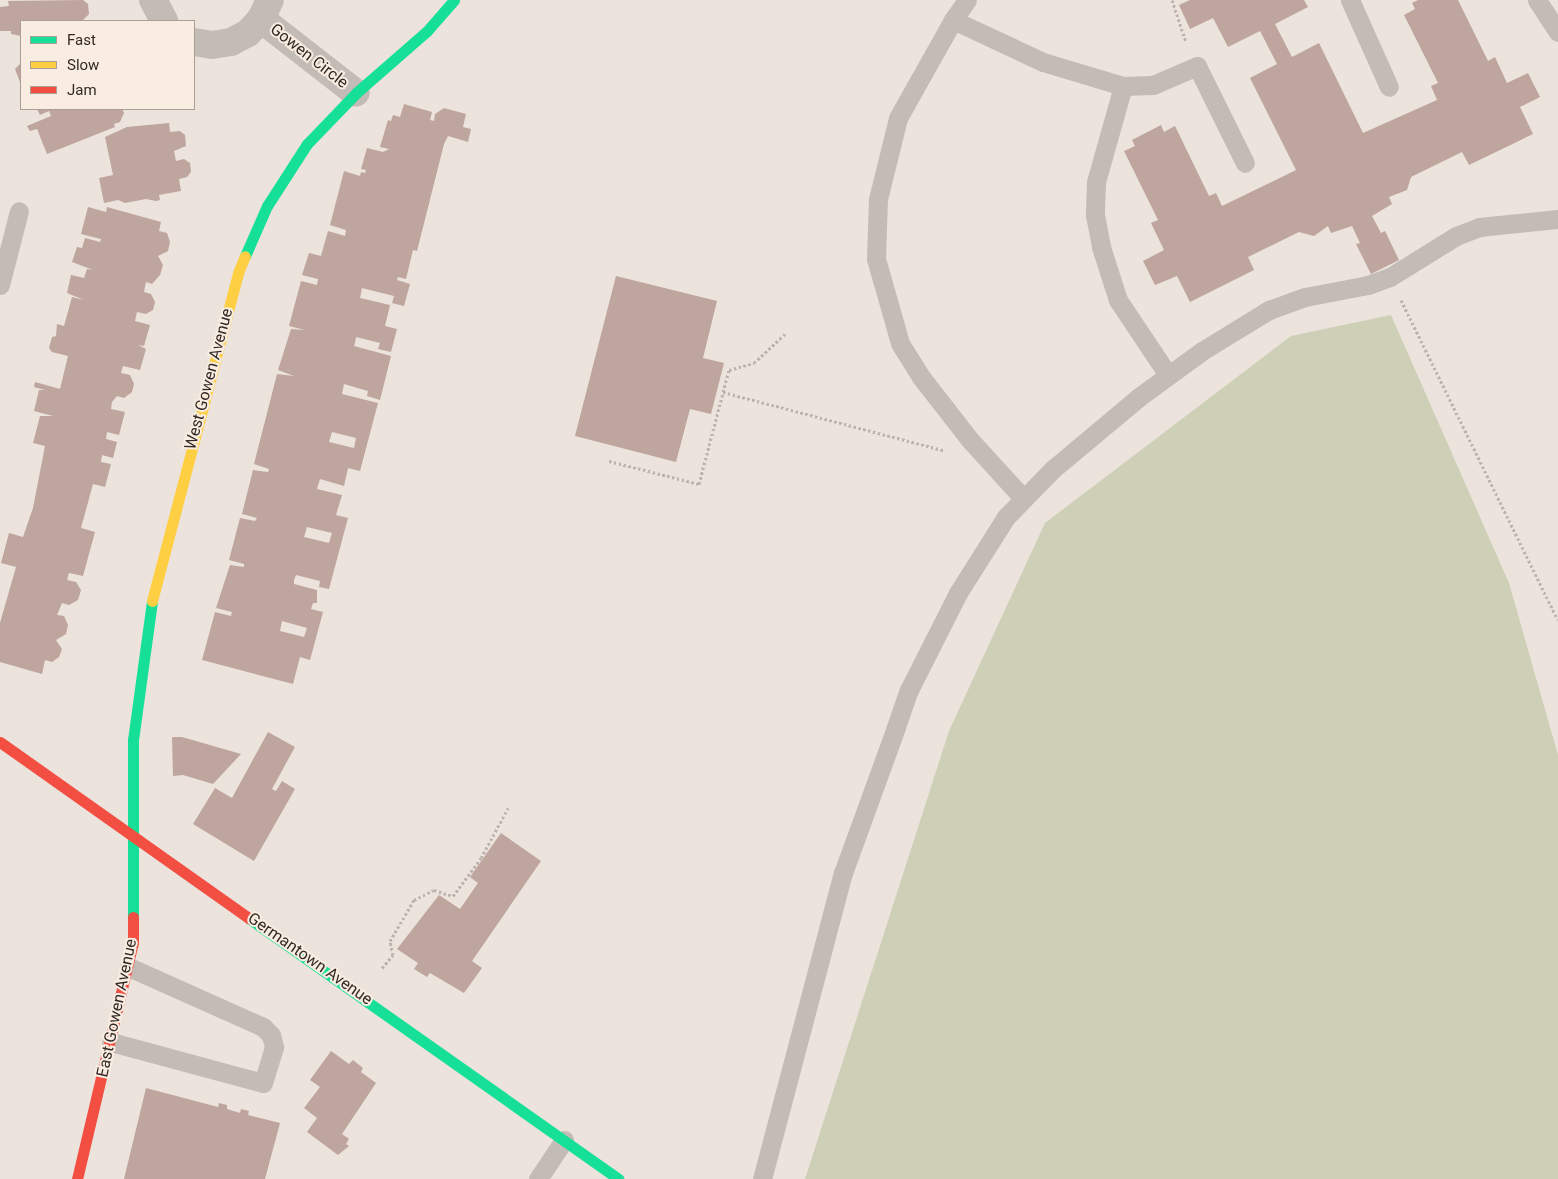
<!DOCTYPE html>
<style>
body{margin:0}
#map{position:relative;width:1558px;height:1179px;overflow:hidden;background:#ebe3dc;font-family:Roboto,sans-serif}
div>[style]{position:absolute}
.green>*{inset:0;background:#cdd0b6}
.building>*{inset:0;background:#bea59d}
.path>*{height:3px;margin-top:-1.5px;transform-origin:0;background:repeating-linear-gradient(90deg,#bcb3ae 0 2.5px,transparent 0 5px)}
.lane>*{height:19px;margin:-9.5px;padding:0 9.5px;transform-origin:9.5px;border-radius:9.5px;background:#c3bbb6}
.street>*{height:28px;margin:-14px;padding:0 14px;transform-origin:14px;border-radius:14px;background:#c3bbb6}
.fast>*{height:11px;margin:-5.5px;padding:0 5.5px;transform-origin:5.5px;border-radius:5.5px;background:#16e098}
.slow>*{height:11px;margin:-5.5px;padding:0 5.5px;transform-origin:5.5px;border-radius:5.5px;background:#ffcf43}
.jam>*{height:11px;margin:-5.5px;padding:0 5.5px;transform-origin:5.5px;border-radius:5.5px;background:#f24e42}
span{translate:-50% -50%;white-space:nowrap;text-align:center;line-height:1.15;-webkit-text-stroke:4px #f9ede2;paint-order:stroke}
.street-label{font-size:16px;color:#332825}
.legend{position:absolute;left:20px;top:20px;width:175px;height:90px;box-sizing:border-box;background:#f9ede2;border:1px solid #aa9e96;margin:0;padding:6px 9px;list-style:none;font-size:15px;color:#332825}
.legend li{display:flex;align-items:center;gap:10px;height:25px}
.legend b{width:25px;border:1px solid #aa9e96}
</style>
<div id="map">
<div class="green">
<div style="clip-path:polygon(1391px 315px,1509px 583px,1558px 755px,1558px 1179px,805px 1179px,949px 731px,1045px 523px,1291px 336px)"></div>
</div>
<div class="building">
<div style="clip-path:polygon(83px 0,88px 4px,89px 14px,83px 20px,21px 21px,21px 36px,11px 34px,11px 31px,0 31px,0 7px,9px 6px,8px 1px)"></div>
<div style="clip-path:polygon(1190px 0,1304px 0,1308px 7px,1275px 24px,1292px 57px,1319px 43px,1363px 133px,1437px 100px,1431px 86px,1438px 83px,1404px 15px,1415px 9px,1412px 3px,1418px 0,1458px 0,1488px 61px,1495px 57px,1507px 83px,1528px 73px,1540px 97px,1520px 107px,1533px 134px,1469px 165px,1462px 152px,1411px 177px,1407px 190px,1389px 197px,1392px 204px,1372px 216px,1381px 233px,1385px 231px,1399px 260px,1371px 274px,1356px 244px,1360px 243px,1352px 226px,1331px 233px,1328px 226px,1314px 236px,1299px 232px,1248px 257px,1254px 270px,1190px 302px,1177px 276px,1155px 285px,1143px 261px,1164px 250px,1151px 223px,1158px 220px,1124px 151px,1135px 146px,1132px 140px,1161px 125px,1164px 132px,1175px 126px,1209px 196px,1216px 193px,1222px 206px,1296px 170px,1250px 78px,1277px 64px,1260px 31px,1228px 47px,1213px 18px,1190px 29px,1179px 5px)"></div>
<div style="clip-path:polygon(21px 63px,21px 85px,15px 69px)"></div>
<div style="clip-path:polygon(evenodd,404px 104px,432px 112px,430px 120px,434px 121px,435px 114px,444px 108px,466px 114px,463px 127px,471px 129px,468px 142px,448px 136px,444px 144px,417px 251px,413px 250px,406px 279px,398px 277px,397px 280px,410px 284px,404px 306px,392px 303px,394px 296px,362px 288px,360px 298px,390px 305px,385px 326px,397px 329px,391px 352px,378px 349px,380px 343px,356px 337px,355px 343px,354px 346px,391px 356px,380px 400px,367px 396px,368px 391px,344px 384px,342px 394px,378px 403px,360px 471px,348px 468px,344px 486px,320px 479px,317px 489px,342px 495px,336px 515px,348px 518px,329px 589px,319px 587px,320px 581px,296px 575px,294px 580px,294px 584px,317px 590px,317px 603px,313px 603px,311px 609px,323px 612px,310px 660px,300px 657px,293px 684px,202px 660px,215px 612px,231px 616px,232px 612px,216px 608px,230px 565px,244px 567px,244px 564px,229px 560px,240px 518px,255px 521px,257px 518px,242px 514px,253px 470px,268px 472px,269px 469px,254px 464px,277px 374px,294px 376px,278px 370px,291px 329px,305px 330px,289px 326px,301px 281px,317px 285px,318px 279px,302px 275px,309px 253px,321px 256px,328px 231px,345px 236px,346px 230px,330px 225px,344px 171px,360px 176px,361px 172px,365px 173px,366px 170px,361px 169px,367px 148px,383px 152px,389px 149px,380px 147px,388px 120px,391px 121px,393px 115px,400px 117px,404px 104px,332px 432px,356px 438px,354px 448px,329px 442px,332px 432px,404px 104px,307px 527px,332px 533px,329px 543px,304px 537px,307px 527px,404px 104px,282px 621px,307px 628px,304px 637px,280px 631px,282px 621px)"></div>
<div style="clip-path:polygon(37px 109px,122px 109px,124px 113px,120px 122px,114px 124px,115px 127px,47px 154px,37px 129px,30px 131px,27px 126px,51px 116px,49px 111px,40px 115px)"></div>
<div style="clip-path:polygon(169px 123px,170px 132px,180px 131px,185px 135px,186px 146px,174px 151px,176px 161px,184px 159px,190px 163px,191px 172px,187px 177px,179px 179px,181px 191px,159px 195px,160px 200px,156px 201px,146px 199px,125px 203px,118px 200px,104px 203px,99px 178px,113px 175px,105px 137px,127px 127px)"></div>
<div style="clip-path:polygon(88px 207px,106px 212px,107px 207px,161px 222px,159px 231px,167px 233px,170px 242px,168px 251px,158px 256px,163px 265px,160px 275px,152px 284px,146px 282px,144px 292px,151px 294px,155px 302px,153px 310px,146px 314px,137px 312px,135px 321px,150px 325px,144px 346px,138px 345px,146px 349px,140px 370px,123px 366px,121px 373px,130px 375px,134px 384px,132px 392px,124px 398px,117px 396px,112px 402px,111px 409px,125px 412px,119px 435px,107px 432px,106px 439px,117px 442px,113px 458px,102px 455px,101px 462px,111px 464px,105px 487px,93px 484px,81px 528px,95px 532px,83px 576px,69px 573px,67px 580px,76px 582px,81px 590px,78px 600px,69px 605px,62px 603px,57px 615px,64px 616px,68px 625px,66px 634px,56px 640px,62px 649px,59px 657px,52px 662px,45px 660px,42px 674px,0 662px,0 623px,16px 567px,1px 563px,9px 533px,23px 537px,33px 508px,45px 446px,33px 443px,40px 416px,53px 416px,34px 411px,39px 390px,45px 390px,34px 387px,35px 382px,60px 389px,68px 356px,52px 352px,49px 348px,52px 337px,56px 336px,57px 324px,64px 326px,72px 297px,84px 300px,67px 293px,71px 275px,84px 278px,87px 269px,93px 270px,72px 262px,77px 247px,82px 248px,85px 238px,100px 242px,101px 239px,81px 234px)"></div>
<div style="clip-path:polygon(616px 276px,717px 301px,703px 358px,724px 363px,711px 414px,690px 409px,676px 462px,575px 436px)"></div>
<div style="clip-path:polygon(268px 732px,295px 747px,272px 789px,276px 791px,282px 781px,295px 789px,254px 861px,193px 824px,215px 788px,232px 798px)"></div>
<div style="clip-path:polygon(172px 737px,182px 737px,241px 754px,213px 784px,183px 775px,173px 776px)"></div>
<div style="clip-path:polygon(501px 833px,541px 861px,472px 961px,482px 968px,464px 993px,430px 973px,427px 977px,414px 969px,418px 963px,397px 949px,439px 895px,460px 909px,478px 883px,470px 877px)"></div>
<div style="clip-path:polygon(331px 1051px,349px 1064px,353px 1060px,363px 1068px,361px 1072px,376px 1083px,342px 1134px,349px 1139px,346px 1144px,349px 1146px,338px 1155px,307px 1132px,317px 1118px,304px 1108px,320px 1087px,310px 1080px)"></div>
<div style="clip-path:polygon(146px 1088px,218px 1107px,219px 1103px,227px 1105px,227px 1109px,240px 1113px,241px 1109px,249px 1111px,248px 1115px,280px 1123px,265px 1179px,124px 1179px)"></div>
</div>
<div class="path">
<div style="left:1172px;top:0;width:44px;rotate:71.6deg"></div>
<div style="left:1401px;top:300px;width:356px;rotate:63.9deg"></div>
<div style="left:723px;top:392px;width:228px;rotate:14.8deg"></div>
<div style="left:609px;top:461px;width:93px;rotate:14.3deg"></div>
<div style="left:699px;top:484px;width:118px;rotate:-75.3deg"></div>
<div style="left:729px;top:370px;width:26px;rotate:-16deg"></div>
<div style="left:754px;top:363px;width:44px;rotate:-43.2deg"></div>
<div style="left:382px;top:968px;width:17px;rotate:-50deg"></div>
<div style="left:393px;top:955px;width:14px;rotate:-102deg"></div>
<div style="left:390px;top:941px;width:48px;rotate:-59.7deg"></div>
<div style="left:414px;top:900px;width:22px;rotate:-27deg"></div>
<div style="left:434px;top:890px;width:20px;rotate:18deg"></div>
<div style="left:453px;top:896px;width:47px;rotate:-53.6deg"></div>
<div style="left:481px;top:858px;width:57px;rotate:-61.6deg"></div>
</div>
<div class="lane">
<div style="left:1350px;top:0;width:95px;rotate:65.9deg"></div>
<div style="left:1537px;top:0;width:38px;rotate:57deg"></div>
<div style="left:953px;top:20px;width:24px;rotate:-55deg"></div>
<div style="left:1123px;top:86px;width:100px;rotate:105.7deg"></div>
<div style="left:1096px;top:182px;width:33px;rotate:92deg"></div>
<div style="left:1095px;top:215px;width:33px;rotate:79deg"></div>
<div style="left:1101px;top:247px;width:56px;rotate:72.2deg"></div>
<div style="left:1118px;top:300px;width:90px;rotate:56.3deg"></div>
<div style="left:0;top:285px;width:76px;rotate:-75.6deg"></div>
<div style="left:1023px;top:498px;width:79px;rotate:-132.4deg"></div>
<div style="left:970px;top:440px;width:80px;rotate:-127.9deg"></div>
<div style="left:921px;top:377px;width:40px;rotate:-122deg"></div>
<div style="left:900px;top:343px;width:87px;rotate:-105.9deg"></div>
<div style="left:876px;top:259px;width:60px;rotate:-88.1deg"></div>
<div style="left:878px;top:199px;width:83px;rotate:-76.1deg"></div>
<div style="left:898px;top:118px;width:112px;rotate:-60.7deg"></div>
<div style="left:953px;top:20px;width:99px;rotate:25deg"></div>
<div style="left:1043px;top:62px;width:84px;rotate:16.7deg"></div>
<div style="left:1123px;top:86px;width:30px;rotate:-2deg"></div>
<div style="left:1153px;top:85px;width:48px;rotate:-23.4deg"></div>
<div style="left:1197px;top:66px;width:108px;rotate:63.7deg"></div>
<div style="left:111px;top:1042px;width:157px;rotate:15.1deg"></div>
<div style="left:263px;top:1083px;width:38px;rotate:-73deg"></div>
<div style="left:274px;top:1047px;width:12px;rotate:-104deg"></div>
<div style="left:271px;top:1035px;width:11px;rotate:-135deg"></div>
<div style="left:263px;top:1027px;width:147px;rotate:-155.9deg"></div>
<div style="left:538px;top:1179px;width:47px;rotate:-56.3deg"></div>
<div style="left:762px;top:1179px;width:317px;rotate:-75.2deg"></div>
<div style="left:843px;top:873px;width:155px;rotate:-70deg"></div>
<div style="left:896px;top:727px;width:39px;rotate:-71deg"></div>
<div style="left:909px;top:690px;width:109px;rotate:-63.2deg"></div>
<div style="left:958px;top:593px;width:90px;rotate:-57.7deg"></div>
<div style="left:1006px;top:517px;width:67px;rotate:-45.6deg"></div>
<div style="left:1053px;top:469px;width:112px;rotate:-39.9deg"></div>
<div style="left:1139px;top:397px;width:78px;rotate:-36.1deg"></div>
<div style="left:1202px;top:351px;width:79px;rotate:-31.5deg"></div>
<div style="left:1269px;top:310px;width:38px;rotate:-20deg"></div>
<div style="left:1305px;top:297px;width:64px;rotate:-10.8deg"></div>
<div style="left:1368px;top:285px;width:23px;rotate:-20deg"></div>
<div style="left:1390px;top:277px;width:78px;rotate:-31.8deg"></div>
<div style="left:1456px;top:236px;width:25px;rotate:-21deg"></div>
<div style="left:1479px;top:227px;width:79px;rotate:-5.8deg"></div>
</div>
<div class="street">
<div style="left:153px;top:0;width:24px;rotate:62deg"></div>
<div style="left:261px;top:19px;width:120px;rotate:37.9deg"></div>
<div style="left:194px;top:42px;width:18px;rotate:9deg"></div>
<div style="left:212px;top:45px;width:19px;rotate:-9deg"></div>
<div style="left:231px;top:42px;width:19px;rotate:-28deg"></div>
<div style="left:248px;top:33px;width:19px;rotate:-47deg"></div>
<div style="left:261px;top:19px;width:21px;rotate:-65deg"></div>
</div>
<div class="fast">
<div style="left:245px;top:256px;width:55px;rotate:-66.3deg"></div>
<div style="left:267px;top:206px;width:74px;rotate:-57.2deg"></div>
<div style="left:307px;top:144px;width:71px;rotate:-46.1deg"></div>
<div style="left:356px;top:93px;width:94px;rotate:-41.1deg"></div>
<div style="left:427px;top:31px;width:41px;rotate:-48.9deg"></div>
<div style="left:133px;top:917px;width:177px;rotate:-90deg"></div>
<div style="left:133px;top:740px;width:140px;rotate:-82.2deg"></div>
<div style="left:250px;top:919px;width:451px;rotate:35.2deg"></div>
</div>
<div class="slow">
<div style="left:152px;top:601px;width:339px;rotate:-75.3deg"></div>
<div style="left:238px;top:273px;width:18px;rotate:-68deg"></div>
</div>
<div class="jam">
<div style="left:0;top:742px;width:306px;rotate:35.3deg"></div>
<div style="left:77px;top:1179px;width:243px;rotate:-76.7deg"></div>
<div style="left:133px;top:943px;width:26px;rotate:-90deg"></div>
</div>
<div class="street-label">
<span style="left:309px;top:56px;rotate:38deg">Gowen Circle</span>
<span style="left:209px;top:379px;rotate:-75deg">West Gowen Avenue</span>
<span style="left:310px;top:959px;rotate:35deg">Germantown Avenue</span>
<span style="left:117px;top:1008px;rotate:-78deg">East Gowen Avenue</span>
</div>
<ul class="legend">
<li><b style="height:6px;background:#16e098"></b>Fast</li>
<li><b style="height:6px;background:#ffcf43"></b>Slow</li>
<li><b style="height:6px;background:#f24e42"></b>Jam</li>
</ul>
</div>
